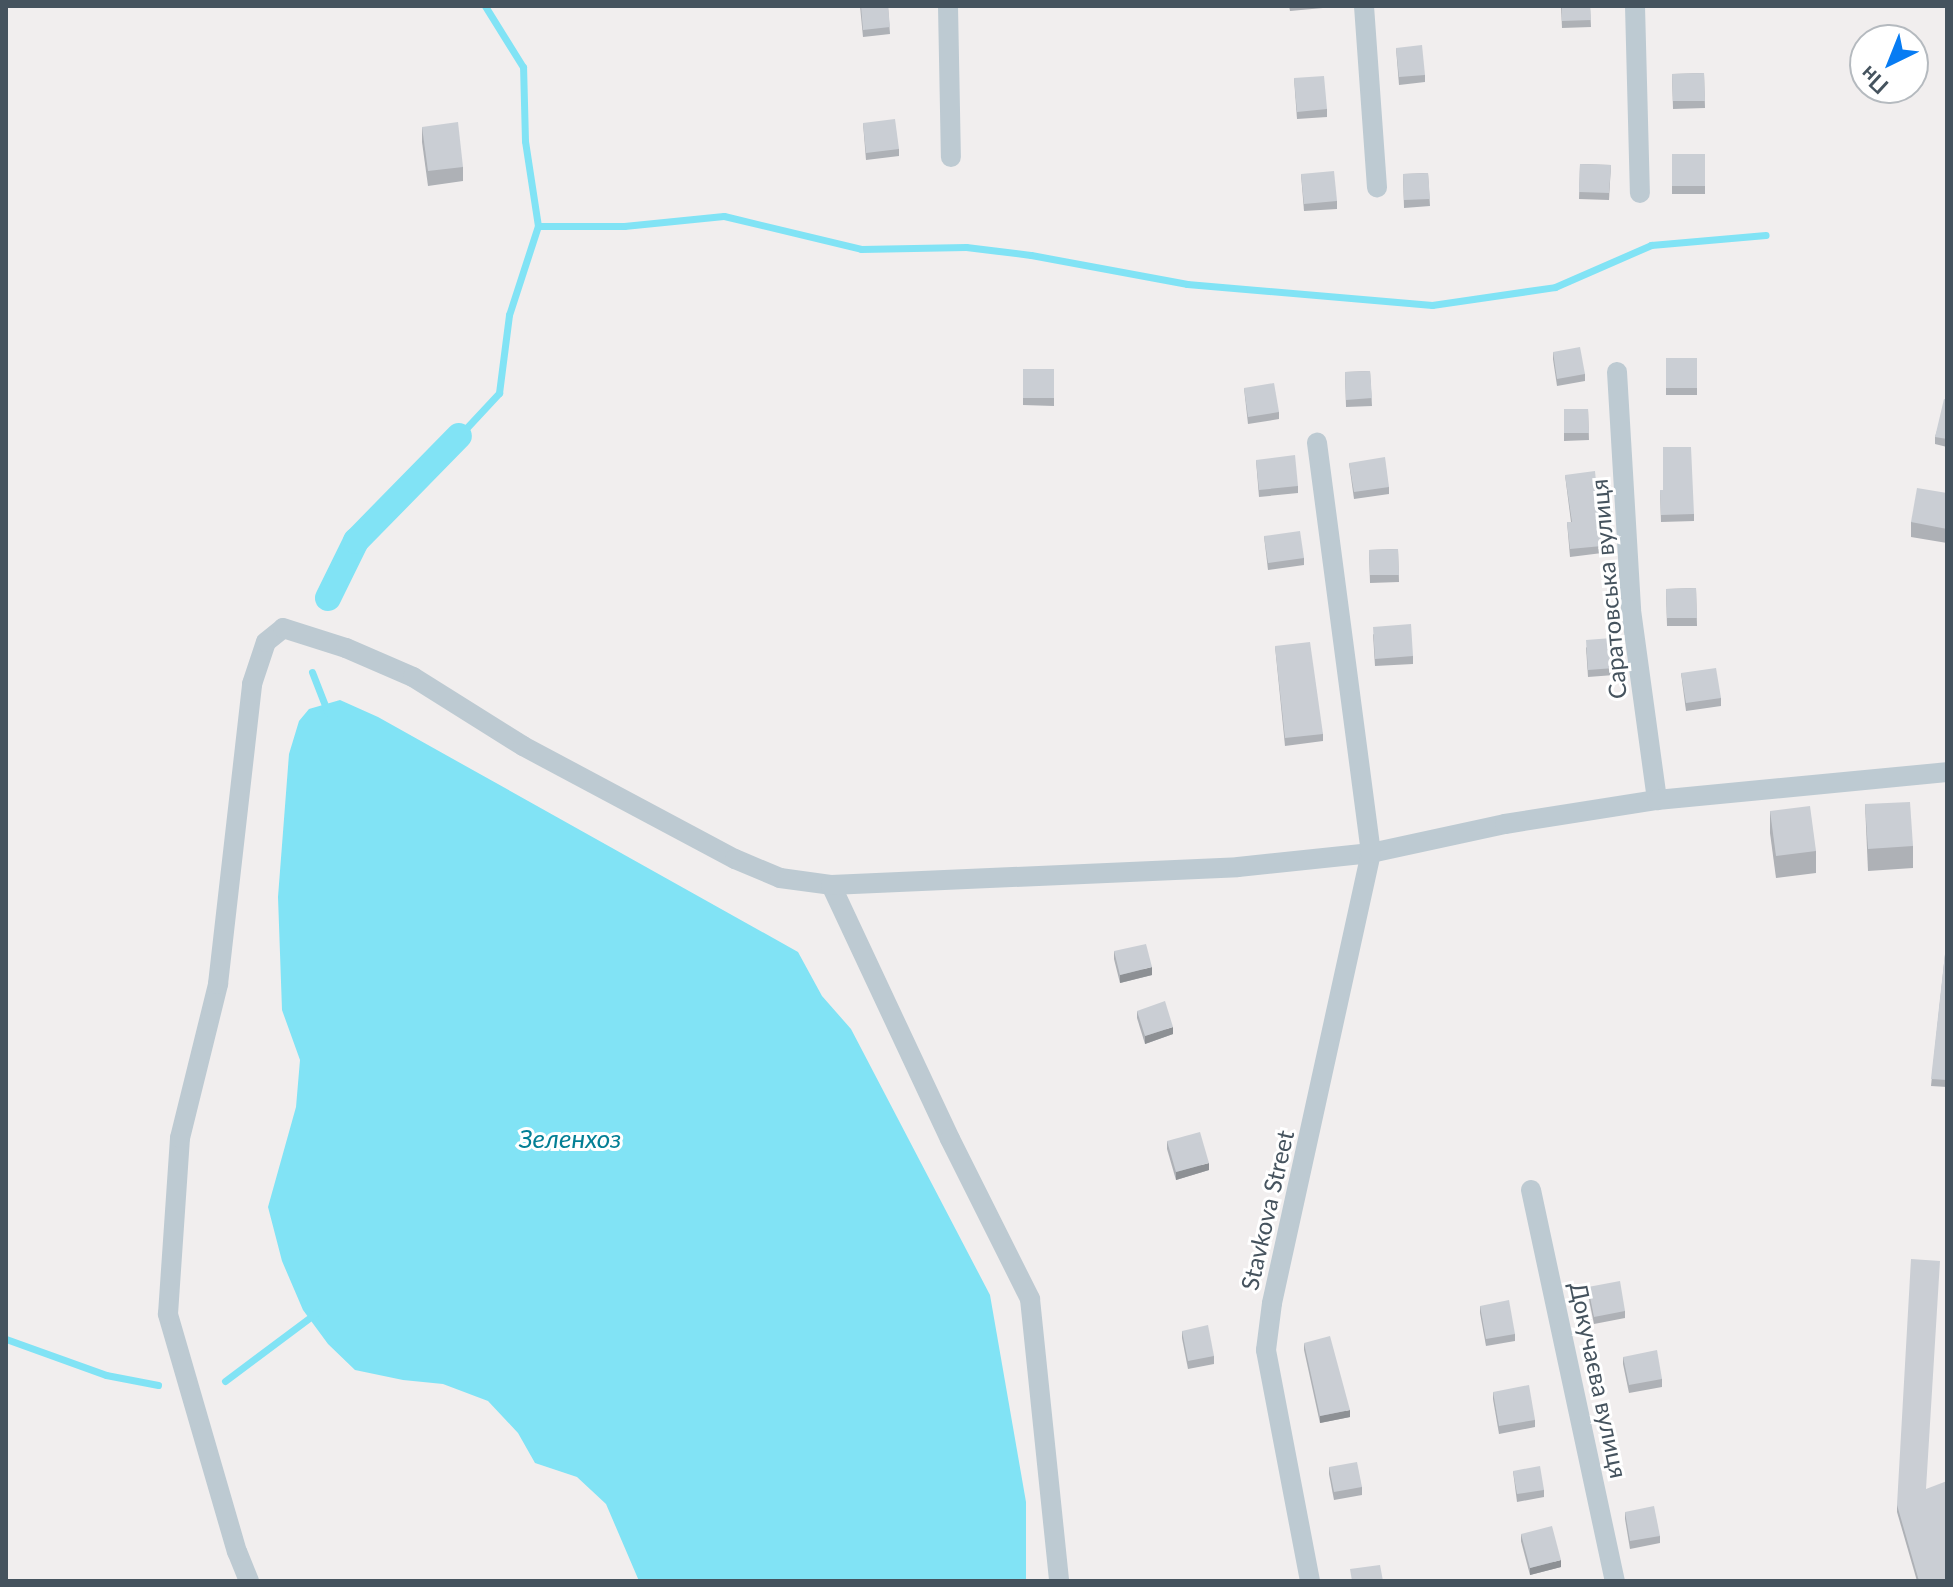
<!DOCTYPE html>
<meta charset="utf-8">
<style>
body{margin:0}
#map{position:relative;width:1953px;height:1587px;overflow:hidden;background:#f1eeee;font-family:Lato,sans-serif}
div>[style]{position:absolute}
.water>*{inset:0;background:#81e3f5}
.stream>*{height:7px;margin:-3.5px;padding:0 3.5px;transform-origin:3.5px;border-radius:3.5px;background:#81e3f5}
.canal>*{height:26px;margin:-13px;padding:0 13px;transform-origin:13px;border-radius:13px;background:#81e3f5}
.minor>*{height:20px;margin:-10px;padding:0 10px;transform-origin:10px;border-radius:10px;background:#bdcad2}
.wall>*{inset:0;background:#aeb1b6}
.shaded-wall>*{inset:0;background:#8d9094}
.building>*{inset:0;background:#caced4}
span{translate:-50% -50%;white-space:nowrap;text-align:center;line-height:1.15;-webkit-text-stroke:6px #fff;paint-order:stroke}
.street-label{font-size:24px;color:#45535e}
.water-label{font-size:26px;color:#037f95;font-style:italic}
.frame{position:absolute;inset:0;border:8px solid #45535e;pointer-events:none}
.north{position:absolute;left:1849px;top:24px;width:80px;height:80px;box-sizing:border-box;background:#fff;border:2px solid #b5babf;border-radius:50%;rotate:223deg;font-size:22px;font-weight:700;line-height:32px;text-align:center;color:#45535e}
.north::after{content:'';display:block;margin:auto;width:28px;height:36px;background:#077cf3;clip-path:polygon(50% 0,100% 100%,50% 72%,0 100%)}
</style>
<div id="map">
<div class="water">
<div style="clip-path:polygon(340px 700px,378px 717px,798px 952px,822px 996px,851px 1029px,990px 1295px,1026px 1502px,1026px 1581px,639px 1581px,606px 1504px,577px 1477px,535px 1463px,518px 1433px,488px 1401px,443px 1384px,403px 1380px,355px 1370px,328px 1344px,303px 1310px,282px 1261px,268px 1207px,296px 1107px,300px 1060px,282px 1010px,278px 897px,289px 754px,299px 721px,309px 709px)"></div>
</div>
<div class="stream">
<div style="left:538px;top:226px;width:86px"></div>
<div style="left:624px;top:226px;width:100px;rotate:-5.7deg"></div>
<div style="left:724px;top:216px;width:141px;rotate:13.5deg"></div>
<div style="left:861px;top:249px;width:105px;rotate:-1.1deg"></div>
<div style="left:966px;top:247px;width:65px;rotate:7deg"></div>
<div style="left:1031px;top:255px;width:159px;rotate:10.5deg"></div>
<div style="left:1187px;top:284px;width:246px;rotate:4.9deg"></div>
<div style="left:1432px;top:305px;width:124px;rotate:-8.3deg"></div>
<div style="left:1555px;top:287px;width:105px;rotate:-23.6deg"></div>
<div style="left:1651px;top:245px;width:115px;rotate:-5deg"></div>
<div style="left:459px;top:436px;width:59px;rotate:-47.1deg"></div>
<div style="left:499px;top:393px;width:79px;rotate:-82.7deg"></div>
<div style="left:509px;top:315px;width:94px;rotate:-72deg"></div>
<div style="left:538px;top:226px;width:86px;rotate:-98.7deg"></div>
<div style="left:525px;top:141px;width:74px;rotate:-91.5deg"></div>
<div style="left:523px;top:67px;width:72px;rotate:-121.9deg"></div>
<div style="left:312px;top:672px;width:44px;rotate:68.7deg"></div>
<div style="left:6px;top:1339px;width:106px;rotate:19.8deg"></div>
<div style="left:106px;top:1375px;width:53px;rotate:10.9deg"></div>
<div style="left:225px;top:1381px;width:114px;rotate:-36.8deg"></div>
</div>
<div class="canal">
<div style="left:328px;top:598px;width:64px;rotate:-63.8deg"></div>
<div style="left:356px;top:541px;width:147px;rotate:-45.6deg"></div>
</div>
<div class="minor">
<div style="left:948px;top:6px;width:151px;rotate:88.9deg"></div>
<div style="left:1364px;top:6px;width:182px;rotate:85.9deg"></div>
<div style="left:1635px;top:6px;width:187px;rotate:88.5deg"></div>
<div style="left:1617px;top:372px;width:238px;rotate:86.6deg"></div>
<div style="left:1631px;top:610px;width:192px;rotate:82.2deg"></div>
<div style="left:831px;top:885px;width:280px;rotate:64.9deg"></div>
<div style="left:950px;top:1139px;width:179px;rotate:63.4deg"></div>
<div style="left:1030px;top:1299px;width:283px;rotate:84.1deg"></div>
<div style="left:1531px;top:1190px;width:400px;rotate:77.9deg"></div>
<div style="left:249px;top:1581px;width:31px;rotate:-112deg"></div>
<div style="left:237px;top:1552px;width:248px;rotate:-106.2deg"></div>
<div style="left:168px;top:1314px;width:176px;rotate:-86.1deg"></div>
<div style="left:180px;top:1138px;width:159px;rotate:-76.1deg"></div>
<div style="left:218px;top:984px;width:302px;rotate:-83.5deg"></div>
<div style="left:252px;top:684px;width:44px;rotate:-71.6deg"></div>
<div style="left:266px;top:642px;width:22px;rotate:-39deg"></div>
<div style="left:283px;top:628px;width:66px;rotate:17.6deg"></div>
<div style="left:346px;top:648px;width:73px;rotate:23.4deg"></div>
<div style="left:413px;top:677px;width:130px;rotate:32.1deg"></div>
<div style="left:523px;top:746px;width:240px;rotate:28.1deg"></div>
<div style="left:735px;top:859px;width:49px;rotate:22.9deg"></div>
<div style="left:780px;top:878px;width:51px;rotate:7.8deg"></div>
<div style="left:831px;top:885px;width:407px;rotate:-2.5deg"></div>
<div style="left:1238px;top:867px;width:134px;rotate:-6deg"></div>
<div style="left:1371px;top:853px;width:137px;rotate:-12.2deg"></div>
<div style="left:1505px;top:824px;width:154px;rotate:-9deg"></div>
<div style="left:1657px;top:800px;width:291px;rotate:-5.5deg"></div>
<div style="left:1310px;top:1581px;width:235px;rotate:-100.8deg"></div>
<div style="left:1266px;top:1350px;width:47px;rotate:-82.7deg"></div>
<div style="left:1272px;top:1303px;width:461px;rotate:-77.6deg"></div>
<div style="left:1371px;top:853px;width:414px;rotate:-97.5deg"></div>
</div>
<div class="wall">
<div style="clip-path:polygon(860px 6px,888px 6px,890px 34px,863px 37px)"></div>
<div style="clip-path:polygon(1289px 6px,1323px 6px,1323px 8px,1290px 11px)"></div>
<div style="clip-path:polygon(1394px 6px,1422px 6px,1422px 7px,1394px 8px)"></div>
<div style="clip-path:polygon(1561px 6px,1590px 6px,1591px 27px,1562px 28px)"></div>
<div style="clip-path:polygon(1396px 48px,1425px 75px,1425px 82px,1399px 85px)"></div>
<div style="clip-path:polygon(1704px 73px,1705px 108px,1673px 109px,1672px 74px)"></div>
<div style="clip-path:polygon(1294px 78px,1327px 109px,1327px 117px,1297px 119px)"></div>
<div style="clip-path:polygon(863px 123px,899px 149px,899px 156px,866px 160px)"></div>
<div style="clip-path:polygon(422px 127px,463px 167px,463px 181px,428px 186px,422px 142px)"></div>
<div style="clip-path:polygon(1672px 154px,1705px 154px,1705px 194px,1672px 194px)"></div>
<div style="clip-path:polygon(1580px 164px,1611px 165px,1609px 200px,1579px 199px)"></div>
<div style="clip-path:polygon(1428px 173px,1430px 206px,1404px 208px,1403px 174px)"></div>
<div style="clip-path:polygon(1301px 174px,1337px 201px,1337px 209px,1304px 211px)"></div>
<div style="clip-path:polygon(1553px 352px,1585px 374px,1585px 381px,1557px 386px,1553px 359px)"></div>
<div style="clip-path:polygon(1666px 358px,1697px 358px,1697px 395px,1666px 395px)"></div>
<div style="clip-path:polygon(1023px 369px,1054px 369px,1054px 406px,1023px 405px)"></div>
<div style="clip-path:polygon(1370px 371px,1372px 406px,1346px 407px,1345px 372px)"></div>
<div style="clip-path:polygon(1244px 388px,1279px 412px,1279px 419px,1248px 424px)"></div>
<div style="clip-path:polygon(1947px 400px,1947px 447px,1935px 444px,1935px 437px)"></div>
<div style="clip-path:polygon(1564px 409px,1588px 409px,1589px 440px,1564px 441px)"></div>
<div style="clip-path:polygon(1256px 460px,1298px 486px,1298px 493px,1259px 497px)"></div>
<div style="clip-path:polygon(1349px 463px,1389px 487px,1389px 494px,1354px 499px)"></div>
<div style="clip-path:polygon(1565px 475px,1602px 546px,1602px 553px,1570px 557px,1567px 522px,1571px 522px)"></div>
<div style="clip-path:polygon(1660px 490px,1663px 490px,1694px 514px,1694px 521px,1661px 522px)"></div>
<div style="clip-path:polygon(1947px 493px,1947px 543px,1911px 537px,1911px 522px)"></div>
<div style="clip-path:polygon(1264px 536px,1304px 558px,1304px 565px,1268px 570px)"></div>
<div style="clip-path:polygon(1398px 549px,1399px 582px,1370px 583px,1369px 550px)"></div>
<div style="clip-path:polygon(1696px 588px,1697px 626px,1667px 626px,1666px 589px)"></div>
<div style="clip-path:polygon(1373px 634px,1413px 656px,1413px 664px,1375px 666px)"></div>
<div style="clip-path:polygon(1275px 646px,1323px 734px,1323px 741px,1285px 746px)"></div>
<div style="clip-path:polygon(1586px 647px,1614px 668px,1614px 675px,1588px 677px)"></div>
<div style="clip-path:polygon(1681px 673px,1721px 698px,1721px 706px,1686px 711px)"></div>
<div style="clip-path:polygon(1865px 804px,1913px 846px,1913px 868px,1868px 871px)"></div>
<div style="clip-path:polygon(1770px 811px,1816px 851px,1816px 873px,1776px 878px,1770px 833px)"></div>
<div style="clip-path:polygon(1947px 936px,1947px 1087px,1931px 1086px)"></div>
<div style="clip-path:polygon(1114px 951px,1152px 975px,1120px 983px,1114px 959px)"></div>
<div style="clip-path:polygon(1137px 1011px,1173px 1034px,1145px 1044px,1137px 1018px)"></div>
<div style="clip-path:polygon(1167px 1141px,1209px 1170px,1176px 1180px,1167px 1149px)"></div>
<div style="clip-path:polygon(1588px 1287px,1625px 1311px,1625px 1318px,1594px 1324px,1588px 1295px)"></div>
<div style="clip-path:polygon(1480px 1306px,1515px 1334px,1515px 1341px,1486px 1346px,1480px 1313px)"></div>
<div style="clip-path:polygon(1182px 1331px,1214px 1356px,1214px 1364px,1188px 1369px,1182px 1338px)"></div>
<div style="clip-path:polygon(1304px 1343px,1350px 1417px,1320px 1423px,1304px 1350px)"></div>
<div style="clip-path:polygon(1623px 1357px,1662px 1379px,1662px 1387px,1629px 1393px,1623px 1364px)"></div>
<div style="clip-path:polygon(1493px 1392px,1535px 1420px,1535px 1427px,1499px 1434px,1493px 1399px)"></div>
<div style="clip-path:polygon(1329px 1467px,1362px 1487px,1362px 1495px,1334px 1500px,1329px 1474px)"></div>
<div style="clip-path:polygon(1513px 1471px,1544px 1490px,1544px 1497px,1517px 1502px)"></div>
<div style="clip-path:polygon(1927px 1489px,1947px 1581px,1917px 1581px,1897px 1512px,1897px 1505px)"></div>
<div style="clip-path:polygon(1625px 1512px,1660px 1536px,1660px 1543px,1630px 1549px,1625px 1519px)"></div>
<div style="clip-path:polygon(1521px 1534px,1561px 1567px,1530px 1575px,1521px 1541px)"></div>
</div>
<div class="shaded-wall">
<div style="clip-path:polygon(1152px 967px,1152px 975px,1120px 983px,1120px 975px)"></div>
<div style="clip-path:polygon(1173px 1027px,1173px 1034px,1145px 1044px,1145px 1036px)"></div>
<div style="clip-path:polygon(1209px 1163px,1209px 1170px,1176px 1180px,1176px 1172px)"></div>
<div style="clip-path:polygon(1350px 1410px,1350px 1417px,1320px 1423px,1320px 1416px)"></div>
<div style="clip-path:polygon(1561px 1560px,1561px 1567px,1530px 1575px,1530px 1568px)"></div>
</div>
<div class="building">
<div style="clip-path:polygon(861px 6px,888px 6px,890px 27px,863px 30px)"></div>
<div style="clip-path:polygon(1562px 6px,1590px 6px,1591px 20px,1562px 21px)"></div>
<div style="clip-path:polygon(1422px 45px,1425px 75px,1399px 77px,1396px 48px)"></div>
<div style="clip-path:polygon(1704px 73px,1705px 101px,1673px 101px,1672px 74px)"></div>
<div style="clip-path:polygon(1324px 76px,1327px 109px,1297px 112px,1294px 78px)"></div>
<div style="clip-path:polygon(895px 119px,899px 149px,866px 153px,863px 123px)"></div>
<div style="clip-path:polygon(458px 122px,463px 167px,428px 171px,422px 127px)"></div>
<div style="clip-path:polygon(1672px 154px,1705px 154px,1705px 186px,1672px 186px)"></div>
<div style="clip-path:polygon(1580px 164px,1611px 165px,1609px 193px,1579px 192px)"></div>
<div style="clip-path:polygon(1334px 171px,1337px 201px,1304px 204px,1301px 174px)"></div>
<div style="clip-path:polygon(1428px 173px,1430px 199px,1404px 200px,1403px 174px)"></div>
<div style="clip-path:polygon(1580px 347px,1585px 374px,1557px 379px,1553px 352px)"></div>
<div style="clip-path:polygon(1666px 358px,1697px 358px,1697px 388px,1666px 388px)"></div>
<div style="clip-path:polygon(1023px 369px,1054px 369px,1054px 398px,1023px 398px)"></div>
<div style="clip-path:polygon(1370px 371px,1372px 398px,1346px 400px,1345px 372px)"></div>
<div style="clip-path:polygon(1274px 383px,1279px 412px,1248px 417px,1244px 388px)"></div>
<div style="clip-path:polygon(1944px 399px,1947px 400px,1947px 439px,1935px 437px)"></div>
<div style="clip-path:polygon(1564px 409px,1588px 409px,1589px 433px,1564px 433px)"></div>
<div style="clip-path:polygon(1663px 447px,1691px 447px,1694px 514px,1661px 515px,1660px 490px,1663px 490px)"></div>
<div style="clip-path:polygon(1295px 455px,1298px 486px,1259px 490px,1256px 460px)"></div>
<div style="clip-path:polygon(1385px 457px,1389px 487px,1354px 492px,1349px 463px)"></div>
<div style="clip-path:polygon(1595px 471px,1602px 546px,1570px 549px,1567px 522px,1572px 522px,1565px 475px)"></div>
<div style="clip-path:polygon(1917px 488px,1947px 493px,1947px 529px,1911px 522px)"></div>
<div style="clip-path:polygon(1300px 531px,1304px 558px,1268px 563px,1264px 536px)"></div>
<div style="clip-path:polygon(1398px 549px,1399px 575px,1370px 575px,1369px 550px)"></div>
<div style="clip-path:polygon(1696px 588px,1697px 618px,1667px 618px,1666px 589px)"></div>
<div style="clip-path:polygon(1411px 624px,1413px 656px,1375px 659px,1373px 627px)"></div>
<div style="clip-path:polygon(1612px 638px,1614px 668px,1588px 670px,1586px 640px)"></div>
<div style="clip-path:polygon(1310px 642px,1323px 734px,1285px 738px,1275px 646px)"></div>
<div style="clip-path:polygon(1716px 668px,1721px 698px,1686px 703px,1681px 673px)"></div>
<div style="clip-path:polygon(1910px 802px,1913px 846px,1868px 849px,1865px 804px)"></div>
<div style="clip-path:polygon(1810px 806px,1816px 851px,1776px 856px,1770px 811px)"></div>
<div style="clip-path:polygon(1947px 936px,1947px 1080px,1931px 1079px)"></div>
<div style="clip-path:polygon(1146px 944px,1152px 967px,1120px 975px,1114px 951px)"></div>
<div style="clip-path:polygon(1165px 1001px,1173px 1027px,1145px 1036px,1137px 1011px)"></div>
<div style="clip-path:polygon(1200px 1132px,1209px 1163px,1176px 1172px,1167px 1141px)"></div>
<div style="clip-path:polygon(1911px 1259px,1940px 1261px,1926px 1489px,1947px 1481px,1947px 1581px,1919px 1581px,1897px 1505px)"></div>
<div style="clip-path:polygon(1620px 1281px,1625px 1311px,1594px 1317px,1588px 1287px)"></div>
<div style="clip-path:polygon(1509px 1300px,1515px 1334px,1486px 1339px,1480px 1306px)"></div>
<div style="clip-path:polygon(1208px 1325px,1214px 1356px,1188px 1361px,1182px 1331px)"></div>
<div style="clip-path:polygon(1330px 1336px,1350px 1410px,1320px 1416px,1304px 1343px)"></div>
<div style="clip-path:polygon(1657px 1350px,1662px 1379px,1629px 1385px,1623px 1357px)"></div>
<div style="clip-path:polygon(1529px 1385px,1535px 1420px,1499px 1426px,1493px 1392px)"></div>
<div style="clip-path:polygon(1357px 1462px,1362px 1487px,1334px 1492px,1329px 1467px)"></div>
<div style="clip-path:polygon(1540px 1466px,1544px 1490px,1517px 1494px,1513px 1471px)"></div>
<div style="clip-path:polygon(1654px 1506px,1660px 1536px,1630px 1541px,1625px 1512px)"></div>
<div style="clip-path:polygon(1552px 1526px,1561px 1560px,1530px 1568px,1521px 1534px)"></div>
<div style="clip-path:polygon(1380px 1565px,1383px 1581px,1352px 1581px,1350px 1569px)"></div>
</div>
<div class="street-label">
<span style="left:1608px;top:589px;rotate:-95deg">Саратовська вулиця</span>
<span style="left:1267px;top:1210px;rotate:-77deg">Stavkova Street</span>
<span style="left:1599px;top:1380px;rotate:78deg">Докучаєва вулиця</span>
</div>
<div class="water-label">
<span style="left:570px;top:1139px">Зеленхоз</span>
</div>
<div class="frame"></div>
<div class="north">Пн</div>
</div>
